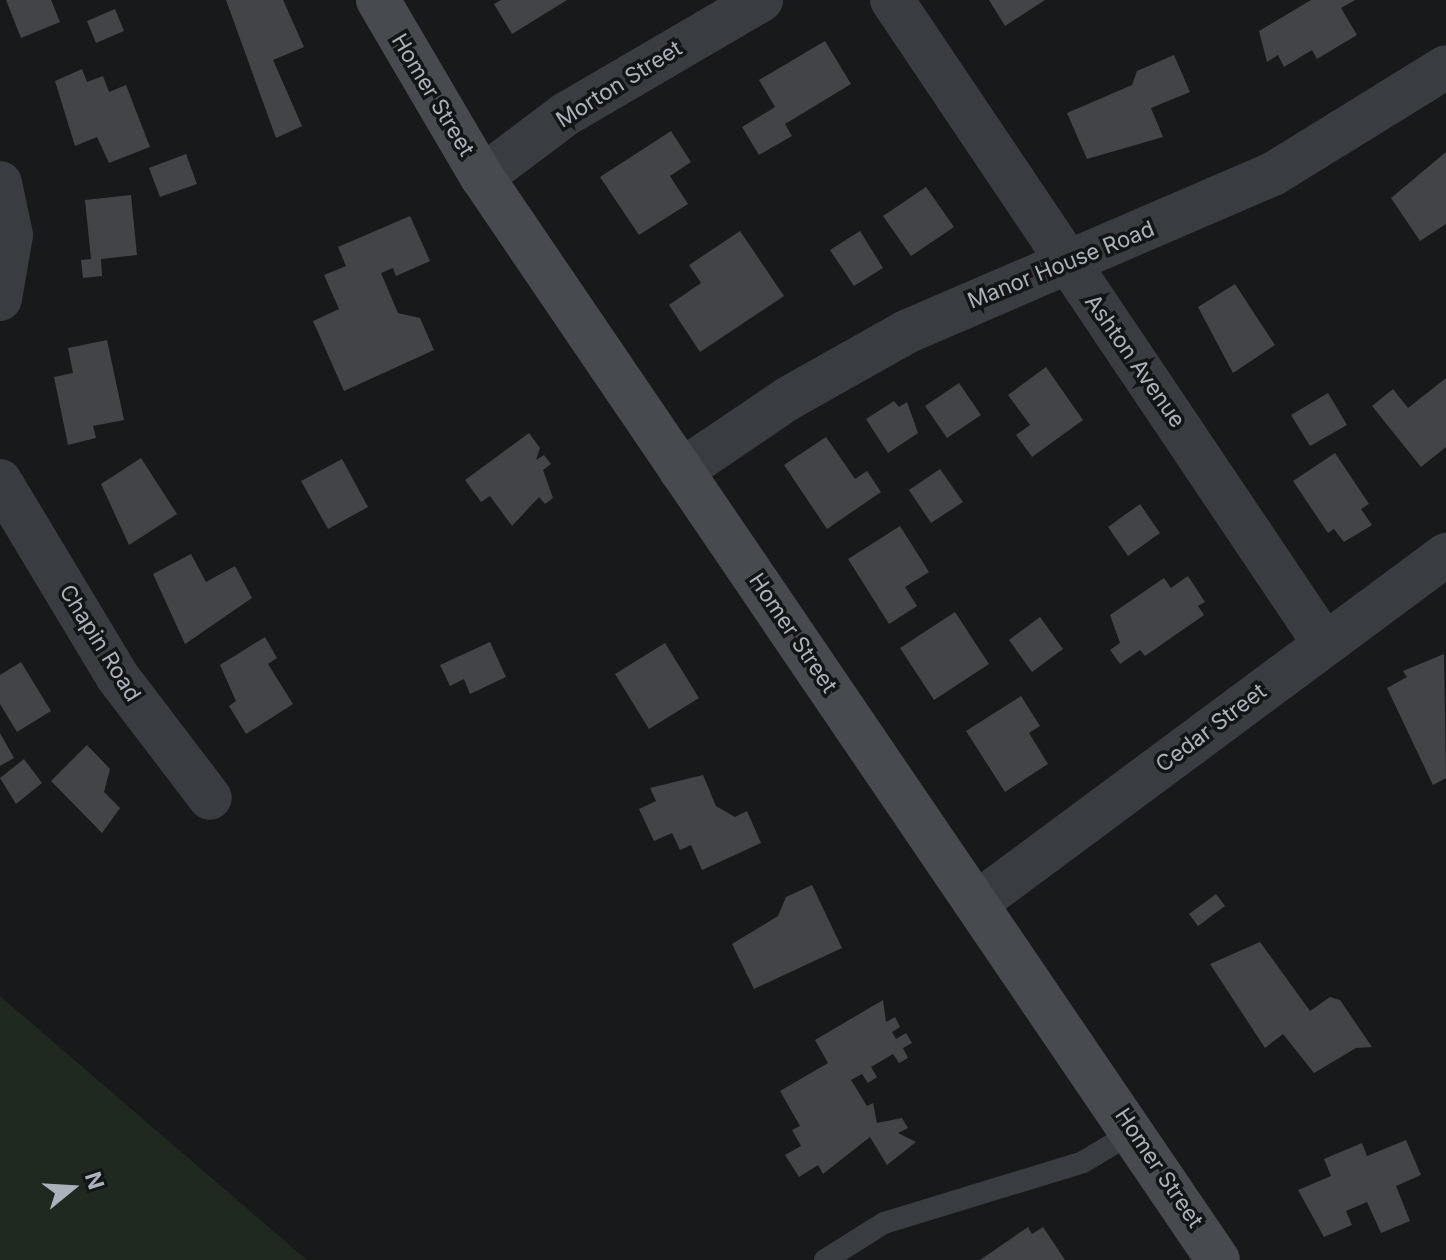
<!DOCTYPE html>
<style>
body{margin:0}
#map{position:relative;width:1446px;height:1260px;overflow:hidden;background:#18191b;font-family:Inter,sans-serif}
div>[style]{position:absolute}
.green>*{inset:0;background:#202920}
.building>*{inset:0;background:#424448}
.lane>*{height:22px;margin:-11px;padding:0 11px;transform-origin:11px;border-radius:11px;background:#393c40}
.street>*{height:44px;margin:-22px;padding:0 22px;transform-origin:22px;border-radius:22px;background:#393c40}
.secondary>*{height:44px;margin:-22px;padding:0 22px;transform-origin:22px;border-radius:22px;background:#474b50}
span{translate:-50% -50%;white-space:nowrap;text-align:center;line-height:1.15;-webkit-text-stroke:7px #131416;paint-order:stroke}
.street-label{font-size:22px;color:#aab3bb}
.north{position:absolute;left:32px;top:1148px;width:80px;height:80px;-webkit-text-stroke:6px #131416;paint-order:stroke;rotate:72deg;font-size:22px;font-weight:700;line-height:32px;text-align:center;color:#aab3bb}
.north::after{content:'';display:block;margin:auto;width:28px;height:36px;background:#aab3bb;clip-path:polygon(50% 0,100% 100%,50% 72%,0 100%)}
</style>
<div id="map">
<div class="green">
<div style="clip-path:polygon(0 996px,307px 1260px,0 1260px)"></div>
</div>
<div class="building">
<div style="clip-path:polygon(6px 0,51px 0,60px 22px,21px 38px)"></div>
<div style="clip-path:polygon(226px 0,283px 0,304px 47px,273px 60px,302px 126px,276px 138px)"></div>
<div style="clip-path:polygon(501px 0,567px 0,512px 34px,494px 4px)"></div>
<div style="clip-path:polygon(989px 0,1045px 0,1005px 26px)"></div>
<div style="clip-path:polygon(1311px 0,1355px 0,1341px 8px,1357px 35px,1317px 59px,1312px 50px,1284px 67px,1278px 55px,1267px 62px,1259px 31px)"></div>
<div style="clip-path:polygon(115px 9px,124px 31px,96px 43px,87px 21px)"></div>
<div style="clip-path:polygon(825px 41px,851px 84px,785px 124px,792px 136px,759px 155px,742px 127px,775px 107px,759px 80px)"></div>
<div style="clip-path:polygon(1174px 55px,1190px 92px,1151px 108px,1163px 137px,1087px 159px,1067px 113px,1132px 85px,1137px 71px)"></div>
<div style="clip-path:polygon(82px 69px,87px 82px,103px 76px,109px 92px,126px 85px,150px 147px,109px 163px,97px 137px,75px 146px,55px 81px)"></div>
<div style="clip-path:polygon(671px 131px,691px 162px,670px 176px,688px 204px,639px 235px,600px 177px)"></div>
<div style="clip-path:polygon(1446px 152px,1446px 224px,1420px 241px,1391px 198px)"></div>
<div style="clip-path:polygon(186px 154px,197px 184px,160px 197px,149px 168px)"></div>
<div style="clip-path:polygon(926px 187px,954px 227px,911px 256px,883px 216px)"></div>
<div style="clip-path:polygon(131px 195px,137px 255px,101px 259px,102px 276px,83px 278px,81px 260px,91px 259px,85px 200px)"></div>
<div style="clip-path:polygon(410px 216px,430px 261px,396px 276px,393px 268px,381px 273px,398px 313px,420px 318px,434px 350px,344px 391px,313px 321px,339px 309px,324px 275px,346px 266px,338px 247px)"></div>
<div style="clip-path:polygon(740px 231px,784px 296px,700px 352px,669px 305px,701px 283px,689px 265px)"></div>
<div style="clip-path:polygon(860px 231px,883px 268px,854px 286px,830px 250px)"></div>
<div style="clip-path:polygon(1235px 284px,1275px 345px,1233px 373px,1198px 307px)"></div>
<div style="clip-path:polygon(107px 340px,124px 420px,93px 426px,96px 438px,68px 445px,54px 377px,73px 373px,68px 348px)"></div>
<div style="clip-path:polygon(1046px 367px,1083px 420px,1032px 457px,1016px 435px,1030px 425px,1008px 395px)"></div>
<div style="clip-path:polygon(1446px 378px,1446px 447px,1421px 467px,1372px 406px,1393px 389px,1408px 408px)"></div>
<div style="clip-path:polygon(959px 383px,981px 415px,947px 438px,925px 406px)"></div>
<div style="clip-path:polygon(1328px 393px,1347px 425px,1310px 446px,1291px 415px)"></div>
<div style="clip-path:polygon(894px 401px,899px 407px,907px 402px,918px 433px,888px 453px,866px 419px)"></div>
<div style="clip-path:polygon(529px 433px,540px 448px,536px 460px,544px 455px,551px 464px,543px 470px,553px 498px,545px 504px,539px 497px,512px 526px,490px 496px,481px 502px,465px 480px)"></div>
<div style="clip-path:polygon(826px 437px,855px 479px,867px 471px,881px 492px,827px 529px,784px 465px)"></div>
<div style="clip-path:polygon(1335px 453px,1369px 504px,1361px 509px,1372px 525px,1344px 542px,1334px 529px,1328px 533px,1293px 481px)"></div>
<div style="clip-path:polygon(141px 458px,177px 514px,129px 545px,101px 484px)"></div>
<div style="clip-path:polygon(342px 459px,368px 507px,328px 529px,301px 481px)"></div>
<div style="clip-path:polygon(940px 469px,963px 502px,931px 523px,909px 490px)"></div>
<div style="clip-path:polygon(1140px 504px,1160px 533px,1128px 556px,1108px 527px)"></div>
<div style="clip-path:polygon(900px 526px,929px 572px,905px 587px,917px 606px,889px 624px,848px 559px)"></div>
<div style="clip-path:polygon(191px 554px,206px 582px,235px 566px,252px 598px,185px 644px,153px 574px)"></div>
<div style="clip-path:polygon(1188px 576px,1205px 602px,1198px 606px,1204px 615px,1145px 656px,1140px 650px,1120px 664px,1110px 650px,1120px 643px,1110px 615px,1164px 578px,1171px 588px)"></div>
<div style="clip-path:polygon(955px 612px,989px 664px,934px 700px,900px 648px)"></div>
<div style="clip-path:polygon(1040px 617px,1063px 649px,1032px 672px,1009px 640px)"></div>
<div style="clip-path:polygon(265px 637px,277px 658px,268px 664px,293px 704px,246px 734px,229px 706px,236px 701px,220px 665px)"></div>
<div style="clip-path:polygon(490px 642px,506px 677px,470px 694px,464px 679px,450px 686px,440px 665px)"></div>
<div style="clip-path:polygon(665px 643px,699px 698px,649px 729px,615px 674px)"></div>
<div style="clip-path:polygon(1444px 654px,1446px 778px,1433px 785px,1387px 688px,1407px 677px,1403px 671px)"></div>
<div style="clip-path:polygon(21px 662px,51px 711px,17px 732px,0 704px,0 675px)"></div>
<div style="clip-path:polygon(1021px 696px,1040px 726px,1029px 733px,1048px 764px,1005px 792px,966px 731px)"></div>
<div style="clip-path:polygon(0 733px,14px 758px,0 766px)"></div>
<div style="clip-path:polygon(87px 745px,110px 769px,104px 792px,120px 808px,102px 833px,51px 781px)"></div>
<div style="clip-path:polygon(24px 759px,42px 783px,16px 804px,0 778px)"></div>
<div style="clip-path:polygon(703px 775px,716px 806px,735px 817px,747px 811px,761px 843px,702px 870px,691px 845px,680px 850px,672px 833px,654px 841px,639px 809px,656px 801px,650px 788px)"></div>
<div style="clip-path:polygon(812px 885px,842px 948px,754px 989px,732px 944px,778px 916px,786px 897px)"></div>
<div style="clip-path:polygon(1216px 894px,1225px 906px,1198px 926px,1189px 914px)"></div>
<div style="clip-path:polygon(1260px 942px,1310px 1011px,1330px 997px,1340px 1000px,1372px 1047px,1356px 1048px,1314px 1073px,1283px 1034px,1265px 1048px,1210px 964px)"></div>
<div style="clip-path:polygon(883px 1000px,886px 1022px,895px 1017px,900px 1027px,892px 1032px,896px 1039px,906px 1033px,912px 1043px,903px 1048px,908px 1058px,899px 1063px,893px 1054px,871px 1067px,877px 1077px,868px 1083px,862px 1074px,851px 1080px,867px 1106px,873px 1103px,877px 1123px,902px 1118px,908px 1128px,898px 1133px,916px 1142px,887px 1165px,870px 1137px,823px 1174px,818px 1165px,799px 1177px,785px 1155px,801px 1146px,792px 1130px,800px 1126px,780px 1091px,828px 1063px,815px 1040px)"></div>
<div style="clip-path:polygon(1406px 1140px,1421px 1175px,1396px 1186px,1410px 1221px,1381px 1233px,1367px 1202px,1346px 1211px,1352px 1225px,1324px 1237px,1298px 1190px,1331px 1176px,1324px 1159px,1362px 1143px,1367px 1156px)"></div>
<div style="clip-path:polygon(1028px 1227px,1032px 1234px,1043px 1227px,1065px 1260px,980px 1260px)"></div>
</div>
<div class="lane">
<div style="left:825px;top:1260px;width:70px;rotate:-32.1deg"></div>
<div style="left:884px;top:1223px;width:208px;rotate:-17deg"></div>
<div style="left:1083px;top:1162px;width:61px;rotate:-30.8deg"></div>
</div>
<div class="street">
<div style="left:892px;top:0;width:775px;rotate:56.1deg"></div>
<div style="left:482px;top:177px;width:105px;rotate:-36.9deg"></div>
<div style="left:566px;top:114px;width:226px;rotate:-30.3deg"></div>
<div style="left:0;top:183px;width:53px;rotate:78.1deg"></div>
<div style="left:11px;top:235px;width:65px;rotate:99.8deg"></div>
<div style="left:681px;top:471px;width:130px;rotate:-34.1deg"></div>
<div style="left:789px;top:398px;width:134px;rotate:-29.4deg"></div>
<div style="left:906px;top:332px;width:400px;rotate:-23.3deg"></div>
<div style="left:1273px;top:174px;width:203px;rotate:-31.7deg"></div>
<div style="left:0;top:481px;width:227px;rotate:59deg"></div>
<div style="left:117px;top:676px;width:153px;rotate:52.7deg"></div>
<div style="left:978px;top:902px;width:583px;rotate:-36.56deg"></div>
</div>
<div class="secondary">
<div style="left:378px;top:0;width:205px;rotate:59.6deg"></div>
<div style="left:482px;top:177px;width:1309px;rotate:55.8deg"></div>
</div>
<div class="street-label">
<span style="left:619px;top:84px;rotate:-32deg">Morton Street</span>
<span style="left:433px;top:95px;rotate:59deg">Homer Street</span>
<span style="left:1061px;top:265px;rotate:-22deg">Manor House Road</span>
<span style="left:1135px;top:361px;rotate:55deg">Ashton Avenue</span>
<span style="left:793px;top:633px;rotate:56deg">Homer Street</span>
<span style="left:100px;top:643px;rotate:58deg">Chapin Road</span>
<span style="left:1211px;top:728px;rotate:-37deg">Cedar Street</span>
<span style="left:1159px;top:1168px;rotate:56deg">Homer Street</span>
</div>
<div class="north">N</div>
</div>
